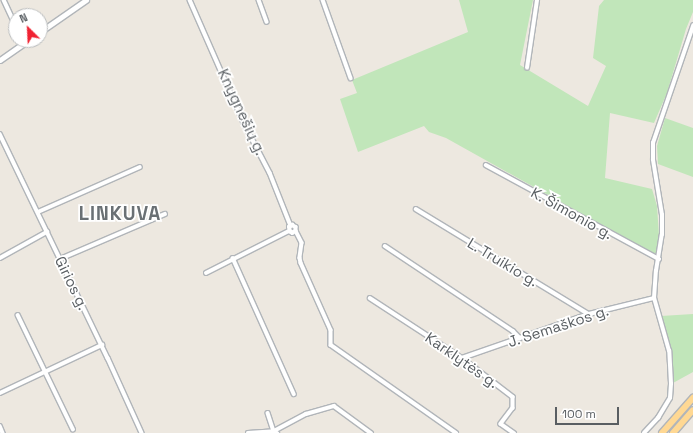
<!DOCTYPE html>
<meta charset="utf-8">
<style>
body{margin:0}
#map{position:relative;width:693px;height:433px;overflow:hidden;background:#ede8e0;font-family:"Space Grotesk",sans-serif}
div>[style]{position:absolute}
.green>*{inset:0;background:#c1e6ba}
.roads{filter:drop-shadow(1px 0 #b1b5b9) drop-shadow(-1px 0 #b1b5b9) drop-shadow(0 1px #b1b5b9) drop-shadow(0 -1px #b1b5b9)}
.minor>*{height:3.5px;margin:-1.75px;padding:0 1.75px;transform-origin:1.75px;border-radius:1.75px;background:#fff}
.tertiary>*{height:4.5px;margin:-2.25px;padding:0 2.25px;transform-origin:2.25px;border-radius:2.25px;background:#fff}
.trunk>*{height:6px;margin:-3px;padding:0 3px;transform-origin:3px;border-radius:3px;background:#ffd893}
span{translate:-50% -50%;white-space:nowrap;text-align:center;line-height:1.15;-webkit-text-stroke:3.5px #fff;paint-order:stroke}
.street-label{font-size:15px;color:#595e62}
.district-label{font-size:19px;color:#6a7074;font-weight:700;letter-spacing:1px}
.north{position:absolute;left:8px;top:8px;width:40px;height:40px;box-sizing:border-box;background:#fff;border:1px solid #bdbfc0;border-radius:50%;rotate:336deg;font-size:11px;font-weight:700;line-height:16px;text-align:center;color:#595e62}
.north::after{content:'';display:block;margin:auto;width:14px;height:18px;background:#f02232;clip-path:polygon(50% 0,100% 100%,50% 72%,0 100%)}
.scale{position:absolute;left:555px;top:407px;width:64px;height:18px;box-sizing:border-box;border:2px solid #595e62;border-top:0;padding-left:5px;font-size:12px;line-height:14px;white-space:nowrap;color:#595e62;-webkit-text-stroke:3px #fff;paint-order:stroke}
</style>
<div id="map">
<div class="green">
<div style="clip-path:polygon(459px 0,533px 0,520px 65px,588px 106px,606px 66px,593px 58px,599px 6px,604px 0,693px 0,693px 12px,686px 29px,667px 93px,654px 123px,610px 113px,605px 178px,652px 189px,657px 206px,659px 235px,657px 253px,652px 253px,446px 138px,429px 132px,424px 126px,358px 152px,340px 99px,357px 93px,352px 80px,468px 32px)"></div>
<div style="clip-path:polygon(665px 118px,693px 128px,693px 177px,658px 164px,657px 146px)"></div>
<div style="clip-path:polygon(693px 314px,693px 372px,673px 383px,671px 348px,661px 316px)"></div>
</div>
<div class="roads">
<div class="minor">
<div style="left:4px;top:0;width:29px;rotate:65deg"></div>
<div style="left:190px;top:0;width:134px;rotate:66.3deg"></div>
<div style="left:244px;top:123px;width:56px;rotate:62.5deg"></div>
<div style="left:270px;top:173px;width:57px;rotate:68.4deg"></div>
<div style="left:259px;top:0;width:23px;rotate:70deg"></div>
<div style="left:323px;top:0;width:83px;rotate:70.3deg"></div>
<div style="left:527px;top:68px;width:69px;rotate:-81.6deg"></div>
<div style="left:0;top:134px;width:249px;rotate:64.3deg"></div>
<div style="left:108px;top:358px;width:82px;rotate:65.6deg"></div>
<div style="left:486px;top:165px;width:197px;rotate:28.5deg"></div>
<div style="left:416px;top:209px;width:202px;rotate:31.3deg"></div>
<div style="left:38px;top:212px;width:111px;rotate:-23.8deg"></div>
<div style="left:296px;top:231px;width:4px;rotate:146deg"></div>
<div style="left:293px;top:233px;width:3px;rotate:-162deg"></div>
<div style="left:290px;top:232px;width:5px;rotate:-101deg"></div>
<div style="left:289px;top:227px;width:4px;rotate:-34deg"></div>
<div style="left:292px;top:225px;width:4px;rotate:27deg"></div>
<div style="left:296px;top:227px;width:4px;rotate:90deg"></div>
<div style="left:296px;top:231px;width:13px;rotate:63deg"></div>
<div style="left:302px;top:243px;width:15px;rotate:98deg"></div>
<div style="left:300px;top:258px;width:5px;rotate:79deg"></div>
<div style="left:301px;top:263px;width:73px;rotate:65.9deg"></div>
<div style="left:331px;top:330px;width:15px;rotate:90deg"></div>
<div style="left:331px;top:345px;width:153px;rotate:35.1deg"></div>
<div style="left:385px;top:246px;width:154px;rotate:33.6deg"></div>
<div style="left:513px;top:331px;width:10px;rotate:45deg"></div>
<div style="left:0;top:258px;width:54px;rotate:-29deg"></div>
<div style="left:233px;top:258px;width:149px;rotate:65.8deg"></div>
<div style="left:60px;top:259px;width:114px;rotate:-23.2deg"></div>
<div style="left:206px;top:273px;width:93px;rotate:-26.8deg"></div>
<div style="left:370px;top:298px;width:110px;rotate:33.1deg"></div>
<div style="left:462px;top:358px;width:64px;rotate:37.4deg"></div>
<div style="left:513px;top:397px;width:11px;rotate:90deg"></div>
<div style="left:513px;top:408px;width:20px;rotate:127deg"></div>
<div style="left:501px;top:424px;width:16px;rotate:35deg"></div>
<div style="left:18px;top:315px;width:127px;rotate:64.2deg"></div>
<div style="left:462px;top:358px;width:134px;rotate:-19.1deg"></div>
<div style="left:589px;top:314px;width:67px;rotate:-13.8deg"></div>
<div style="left:0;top:393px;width:113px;rotate:-25.2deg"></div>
<div style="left:268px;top:413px;width:19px;rotate:72deg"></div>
<div style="left:274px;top:431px;width:4px;rotate:34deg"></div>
<div style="left:0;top:426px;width:8px;rotate:67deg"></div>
<div style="left:248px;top:433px;width:26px;rotate:-4deg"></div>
<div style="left:274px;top:431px;width:36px;rotate:-28deg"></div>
<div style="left:306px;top:414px;width:29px;rotate:-16deg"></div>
<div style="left:334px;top:406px;width:46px;rotate:36.1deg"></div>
<div style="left:644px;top:433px;width:21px;rotate:-47deg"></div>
<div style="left:658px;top:418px;width:23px;rotate:-59deg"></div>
<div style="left:670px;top:398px;width:14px;rotate:-86deg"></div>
<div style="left:671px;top:384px;width:33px;rotate:-93deg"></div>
<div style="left:669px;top:351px;width:55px;rotate:-105.8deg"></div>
<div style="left:654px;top:298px;width:27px;rotate:-86deg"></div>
<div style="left:656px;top:271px;width:36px;rotate:-81deg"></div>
<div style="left:662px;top:235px;width:20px;rotate:-90deg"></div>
<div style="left:662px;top:215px;width:56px;rotate:-99.3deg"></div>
<div style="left:653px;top:160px;width:17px;rotate:-90deg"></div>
<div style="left:653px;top:143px;width:124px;rotate:-71.1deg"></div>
</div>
<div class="tertiary">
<div style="left:40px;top:32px;width:56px;rotate:-34.8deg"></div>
<div style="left:0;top:60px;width:35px;rotate:-35deg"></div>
</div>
<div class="trunk">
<div style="left:662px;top:433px;width:47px;rotate:-48.5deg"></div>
<div style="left:673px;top:433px;width:30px;rotate:-49deg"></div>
</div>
</div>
<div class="street-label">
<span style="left:242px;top:112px;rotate:65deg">Knygnešių g.</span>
<span style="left:572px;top:213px;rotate:29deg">K. Šimonio g.</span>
<span style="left:503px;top:262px;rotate:31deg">L. Truikio g.</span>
<span style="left:72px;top:283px;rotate:64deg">Girios g.</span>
<span style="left:558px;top:326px;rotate:-18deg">J. Semaškos g.</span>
<span style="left:462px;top:360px;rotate:35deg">Karklytės g.</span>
</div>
<div class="district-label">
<span style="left:120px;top:214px">LINKUVA</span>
</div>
<div class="north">N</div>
<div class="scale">100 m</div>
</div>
